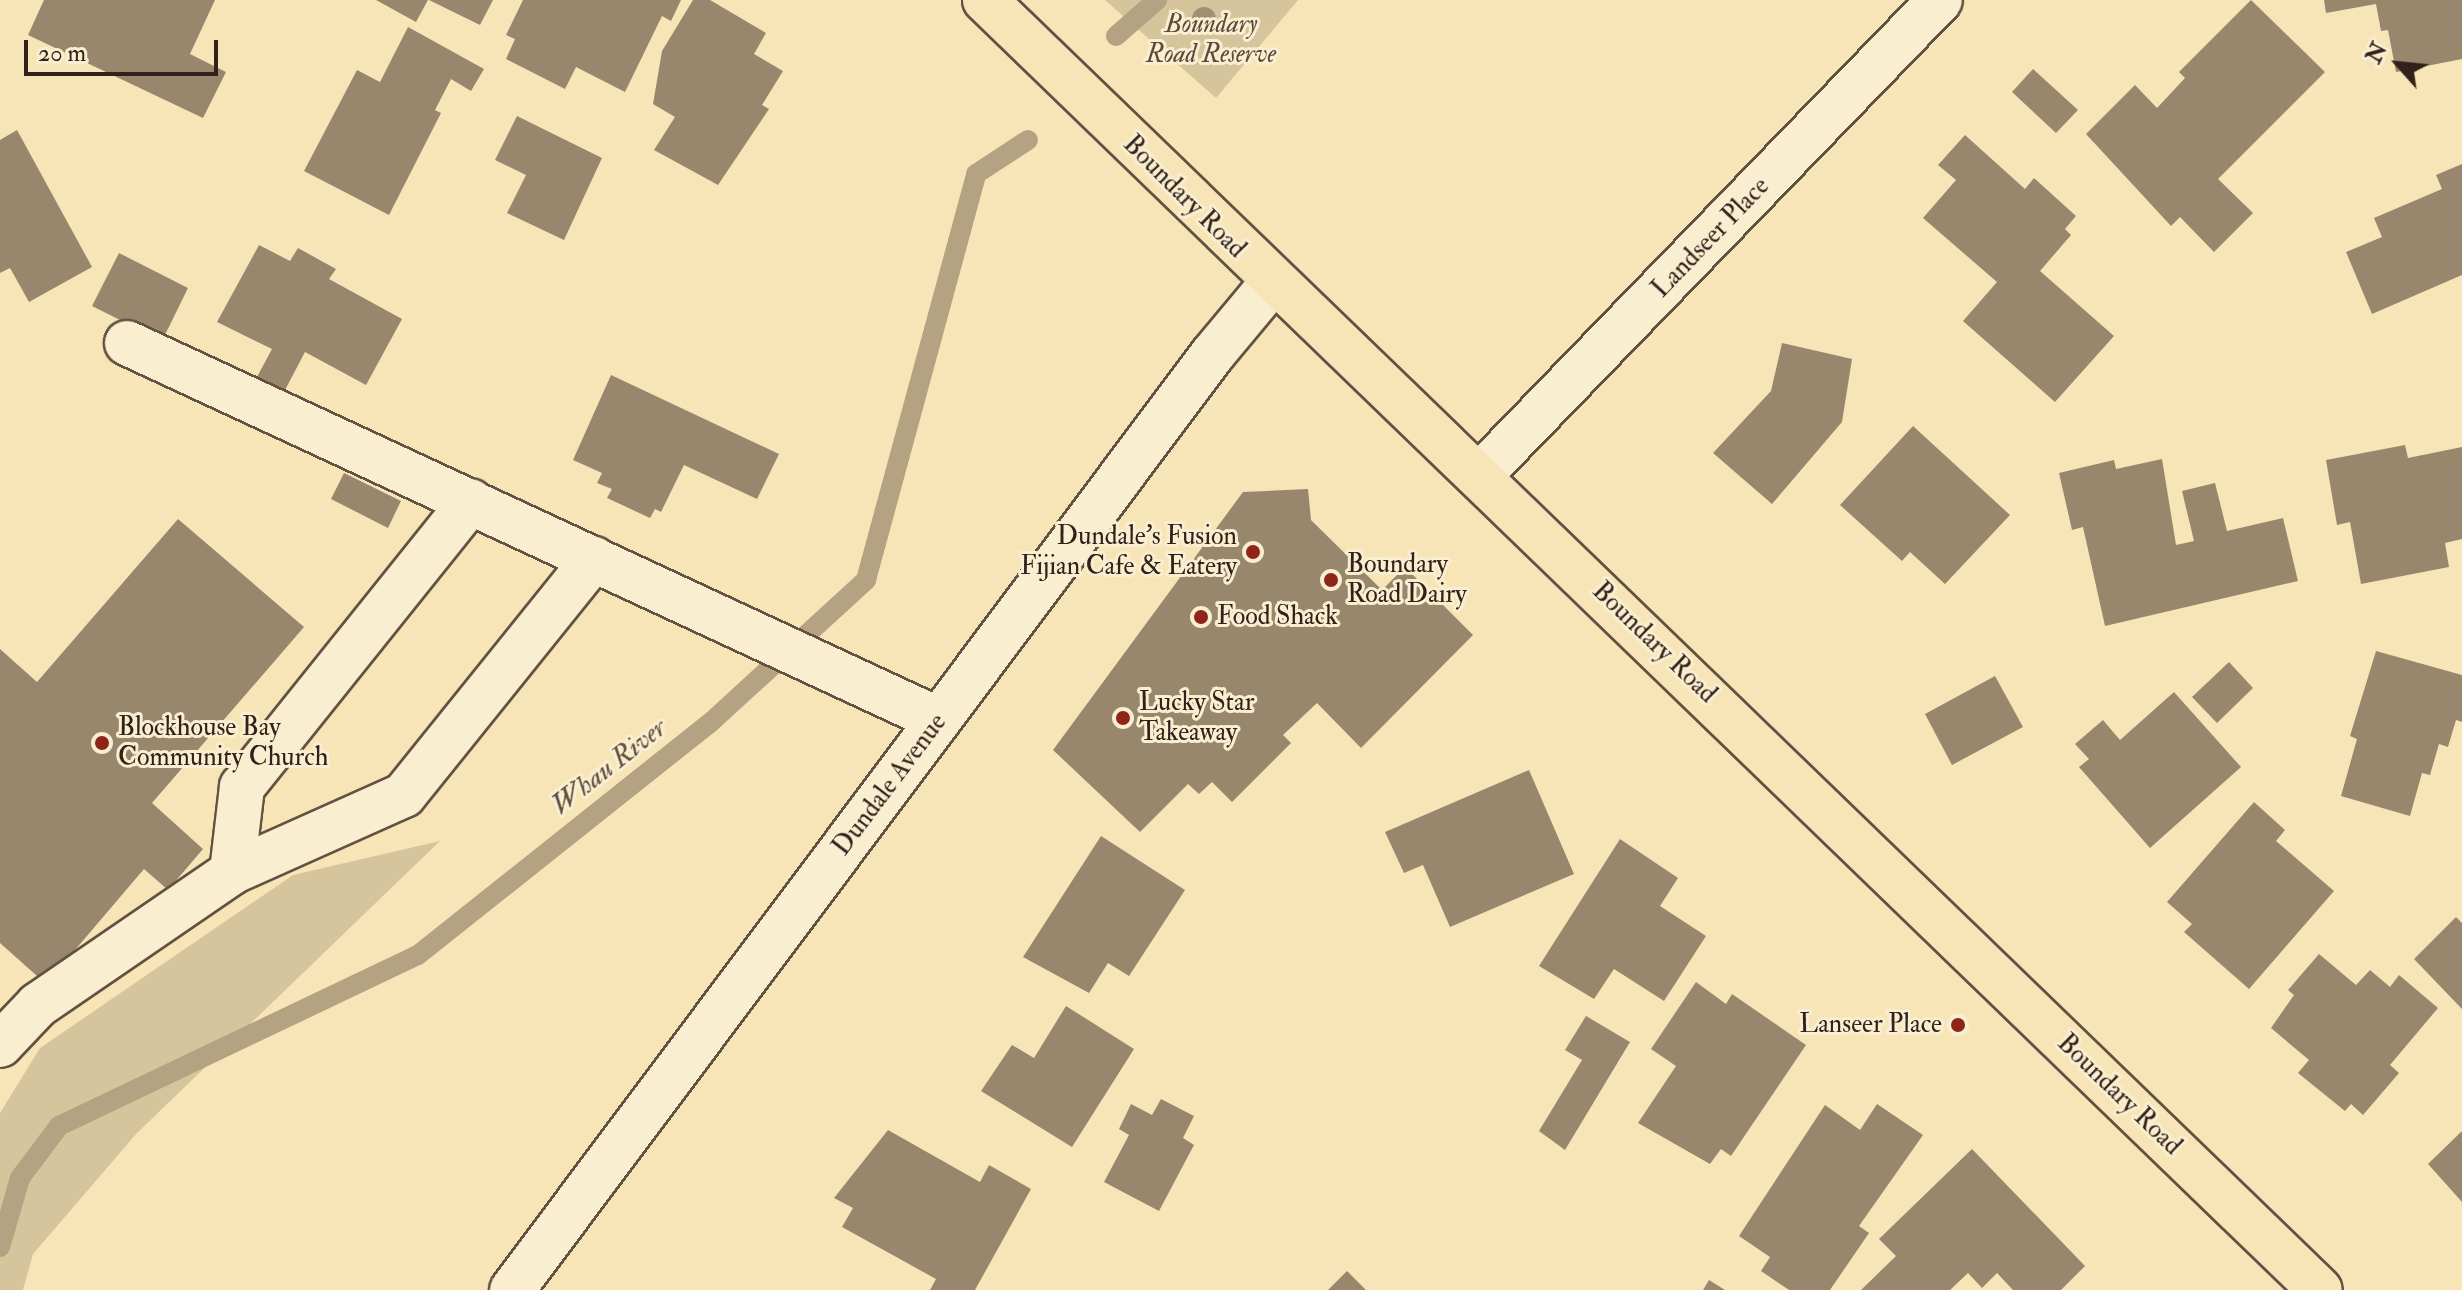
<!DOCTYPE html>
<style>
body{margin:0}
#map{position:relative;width:2462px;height:1290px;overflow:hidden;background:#f7e5b8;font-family:"IM FELL Double Pica",serif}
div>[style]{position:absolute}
.green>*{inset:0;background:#d6c49d}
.stream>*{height:20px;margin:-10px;padding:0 10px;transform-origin:10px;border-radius:10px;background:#b4a283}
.building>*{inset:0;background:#98876d}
.roads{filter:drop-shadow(2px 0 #635242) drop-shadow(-2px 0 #635242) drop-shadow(0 2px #635242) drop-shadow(0 -2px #635242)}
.minor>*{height:44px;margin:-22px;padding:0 22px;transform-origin:22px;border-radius:22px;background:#faeed1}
.major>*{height:44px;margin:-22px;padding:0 22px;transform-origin:22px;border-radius:22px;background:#f7e5b8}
.trees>*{width:24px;height:24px;margin:-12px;border-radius:50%;background:#a19074}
.dots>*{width:22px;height:22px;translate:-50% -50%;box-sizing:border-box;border:4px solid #faeed1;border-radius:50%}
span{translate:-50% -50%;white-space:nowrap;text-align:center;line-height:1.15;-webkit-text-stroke:6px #faeed1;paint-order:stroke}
.park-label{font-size:26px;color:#5b4a3c;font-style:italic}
.street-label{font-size:26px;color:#32211b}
.poi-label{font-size:26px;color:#32211b}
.right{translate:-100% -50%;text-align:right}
.left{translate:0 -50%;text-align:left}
.water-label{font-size:28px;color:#604e3f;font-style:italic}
.north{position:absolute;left:2358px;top:24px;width:80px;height:80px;-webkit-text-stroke:6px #faeed1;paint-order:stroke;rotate:297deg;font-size:22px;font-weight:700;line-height:32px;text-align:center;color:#32211b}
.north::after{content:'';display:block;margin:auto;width:28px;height:36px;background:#32211b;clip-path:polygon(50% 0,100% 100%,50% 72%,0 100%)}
.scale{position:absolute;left:24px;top:40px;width:194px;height:36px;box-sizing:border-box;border:4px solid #32211b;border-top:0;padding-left:10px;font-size:24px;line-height:28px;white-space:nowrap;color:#32211b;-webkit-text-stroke:6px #faeed1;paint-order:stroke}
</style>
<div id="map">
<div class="green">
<div style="clip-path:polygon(1105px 0,1298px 0,1216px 98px)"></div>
<div style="clip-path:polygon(440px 841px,137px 1133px,33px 1254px,23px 1290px,0 1290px,0 1113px,40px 1048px,293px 875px)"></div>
</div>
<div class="stream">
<div style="left:1116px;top:36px;width:55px;rotate:-41.3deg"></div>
<div style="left:0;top:1247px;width:72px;rotate:-73.8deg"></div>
<div style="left:20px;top:1178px;width:65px;rotate:-53.1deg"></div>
<div style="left:59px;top:1126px;width:398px;rotate:-25.5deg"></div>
<div style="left:418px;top:955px;width:373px;rotate:-38.5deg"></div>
<div style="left:710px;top:723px;width:212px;rotate:-42.5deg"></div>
<div style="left:866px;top:580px;width:421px;rotate:-74.8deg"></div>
<div style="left:976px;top:174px;width:62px;rotate:-33.2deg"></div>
</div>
<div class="building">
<div style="clip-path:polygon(44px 0,215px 0,190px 54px,226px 72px,203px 118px,28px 35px)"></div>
<div style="clip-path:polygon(376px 0,428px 0,416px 22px)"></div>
<div style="clip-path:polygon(429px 0,493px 0,480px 25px)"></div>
<div style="clip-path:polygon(523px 0,681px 0,671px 21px,662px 16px,625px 92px,576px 67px,565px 89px,506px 59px,515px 39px,506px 35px)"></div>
<div style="clip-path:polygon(693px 0,710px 0,766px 33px,754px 54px,783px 71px,762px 105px,769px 109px,718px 185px,654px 150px,675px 117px,653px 104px,662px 51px)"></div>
<div style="clip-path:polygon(2251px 0,2325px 72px,2218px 179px,2253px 213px,2214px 252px,2180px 217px,2171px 226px,2086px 134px,2135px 85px,2157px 108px,2185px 78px,2179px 72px)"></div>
<div style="clip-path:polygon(2324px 0,2462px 0,2462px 59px,2396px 72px,2388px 30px,2381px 31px,2376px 4px,2326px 13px)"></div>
<div style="clip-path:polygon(408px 27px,484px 69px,471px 91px,451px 79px,435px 110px,441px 113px,389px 215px,304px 171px,357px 70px,380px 82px)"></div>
<div style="clip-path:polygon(2033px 69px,2078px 110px,2056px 133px,2012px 92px)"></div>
<div style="clip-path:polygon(517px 116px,602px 158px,564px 240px,507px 213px,526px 175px,495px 160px)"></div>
<div style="clip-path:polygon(17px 130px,92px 267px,29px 302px,10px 268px,0 273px,0 140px)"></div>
<div style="clip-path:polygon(1965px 135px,2025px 189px,2034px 178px,2076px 216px,2065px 229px,2071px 235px,2040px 271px,2114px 336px,2055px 402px,1963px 321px,1997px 282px,1923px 218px,1956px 180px,1938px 165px)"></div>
<div style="clip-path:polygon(2462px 164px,2462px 275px,2372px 314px,2346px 252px,2382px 237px,2374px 218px,2442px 189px,2436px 175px)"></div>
<div style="clip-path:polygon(259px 245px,290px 261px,298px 248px,336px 269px,329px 279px,402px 319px,366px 385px,305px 352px,284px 392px,257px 377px,272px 349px,217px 322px)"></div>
<div style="clip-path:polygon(119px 253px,188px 288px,162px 341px,92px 306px)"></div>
<div style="clip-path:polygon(1782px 343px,1852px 359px,1842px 422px,1772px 504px,1713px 453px,1771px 391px)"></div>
<div style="clip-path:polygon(611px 375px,779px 454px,757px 499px,684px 465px,661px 512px,655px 509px,650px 518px,607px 498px,612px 489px,597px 483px,602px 473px,573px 460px)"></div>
<div style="clip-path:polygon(1913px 426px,2010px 515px,1945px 584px,1910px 552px,1902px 561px,1840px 505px)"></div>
<div style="clip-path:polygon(2405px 445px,2408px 458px,2462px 447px,2462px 539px,2445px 543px,2449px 567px,2361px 584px,2350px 522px,2337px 525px,2326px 460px)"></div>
<div style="clip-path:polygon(2162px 459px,2176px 545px,2194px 541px,2182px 491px,2215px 483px,2227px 531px,2283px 518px,2298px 581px,2105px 626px,2083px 527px,2072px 530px,2059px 473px,2114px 460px,2116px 469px)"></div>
<div style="clip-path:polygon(344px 473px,401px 501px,388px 528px,331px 499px)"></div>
<div style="clip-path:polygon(1308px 489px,1311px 520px,1382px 590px,1405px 567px,1473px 635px,1361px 748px,1317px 703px,1283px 735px,1291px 743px,1232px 802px,1212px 782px,1199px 794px,1188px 784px,1140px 832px,1053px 750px,1243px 492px)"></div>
<div style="clip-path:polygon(178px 519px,304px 627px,152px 803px,203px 849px,168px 890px,144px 869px,46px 984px,0 943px,0 649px,37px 682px)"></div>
<div style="clip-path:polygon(2376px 651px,2462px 675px,2462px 722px,2456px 720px,2448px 747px,2439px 744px,2430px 775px,2422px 773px,2410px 816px,2341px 796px,2357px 739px,2350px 736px)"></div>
<div style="clip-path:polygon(2229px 662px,2253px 688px,2217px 723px,2192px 697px)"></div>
<div style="clip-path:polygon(1995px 676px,2023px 727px,1952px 765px,1925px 714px)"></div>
<div style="clip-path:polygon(2174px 692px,2241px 767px,2150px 848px,2079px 767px,2089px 759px,2075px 744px,2103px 720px,2120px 740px)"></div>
<div style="clip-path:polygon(1529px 770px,1574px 874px,1450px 927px,1423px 865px,1404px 873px,1385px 832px)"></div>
<div style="clip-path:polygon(2254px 802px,2285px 830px,2276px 841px,2334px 891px,2249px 989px,2184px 932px,2192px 924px,2167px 902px)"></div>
<div style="clip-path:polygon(1101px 836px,1185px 890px,1129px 976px,1108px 963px,1089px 993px,1023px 957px)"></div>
<div style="clip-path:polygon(1620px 839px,1678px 878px,1660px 906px,1706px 936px,1664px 1001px,1614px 969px,1594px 999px,1539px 966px)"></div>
<div style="clip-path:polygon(2456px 917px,2462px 923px,2462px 1009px,2414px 959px)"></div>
<div style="clip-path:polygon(2319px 954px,2356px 985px,2370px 970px,2390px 987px,2399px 975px,2438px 1008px,2390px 1065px,2399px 1073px,2363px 1115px,2351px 1104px,2345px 1111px,2298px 1073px,2309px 1060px,2271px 1028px,2294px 995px,2288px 990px)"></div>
<div style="clip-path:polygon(1696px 982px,1726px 1004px,1732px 994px,1806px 1045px,1731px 1156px,1721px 1149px,1710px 1164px,1638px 1123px,1676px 1066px,1651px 1049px)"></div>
<div style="clip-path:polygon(1066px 1006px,1134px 1049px,1072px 1147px,981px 1091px,1012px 1045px,1034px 1058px)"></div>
<div style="clip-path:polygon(1586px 1016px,1630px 1042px,1565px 1150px,1539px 1131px,1582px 1060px,1565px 1050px)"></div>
<div style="clip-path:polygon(1161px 1099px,1194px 1116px,1183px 1138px,1194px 1145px,1159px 1211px,1104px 1182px,1129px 1135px,1119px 1129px,1131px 1104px,1152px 1115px)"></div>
<div style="clip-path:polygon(1877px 1104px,1923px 1135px,1859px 1226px,1869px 1233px,1830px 1290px,1789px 1290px,1761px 1271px,1770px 1257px,1739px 1236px,1825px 1105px,1860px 1130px)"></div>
<div style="clip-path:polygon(888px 1130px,980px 1182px,989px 1165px,1031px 1189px,975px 1290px,930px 1290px,936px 1279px,842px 1227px,853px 1208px,834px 1198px)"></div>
<div style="clip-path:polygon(2462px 1131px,2462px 1202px,2428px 1164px)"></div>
<div style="clip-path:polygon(1972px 1149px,2085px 1266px,2061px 1290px,2013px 1290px,1997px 1273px,1982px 1288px,1968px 1273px,1950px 1290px,1861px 1290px,1896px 1256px,1879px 1239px)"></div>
<div style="clip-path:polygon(1347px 1271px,1366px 1290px,1328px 1290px)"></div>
<div style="clip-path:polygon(1709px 1280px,1725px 1290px,1703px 1290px)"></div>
</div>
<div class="roads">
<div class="minor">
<div style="left:127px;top:343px;width:895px;rotate:24.9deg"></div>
<div style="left:1480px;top:475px;width:661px;rotate:-45.92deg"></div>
<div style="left:232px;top:872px;width:188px;rotate:-24.1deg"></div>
<div style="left:404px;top:795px;width:303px;rotate:-51.2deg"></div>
<div style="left:0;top:1045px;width:55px;rotate:-46.5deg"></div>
<div style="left:38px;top:1005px;width:235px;rotate:-34.4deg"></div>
<div style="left:232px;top:872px;width:86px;rotate:-83.3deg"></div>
<div style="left:242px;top:787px;width:366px;rotate:-51.3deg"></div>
<div style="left:512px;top:1290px;width:1168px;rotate:-53.18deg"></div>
<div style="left:1212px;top:355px;width:94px;rotate:-50.2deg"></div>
</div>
<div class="major">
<div style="left:985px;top:0;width:1856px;rotate:44.02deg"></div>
</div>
</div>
<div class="trees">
<div style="left:1204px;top:19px"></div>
</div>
<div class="dots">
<div style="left:1253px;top:552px;background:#8f2418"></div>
<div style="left:1331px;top:580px;background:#8f2418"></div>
<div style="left:1201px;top:617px;background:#8f2418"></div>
<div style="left:1123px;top:718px;background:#8f2418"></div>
<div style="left:102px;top:743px;background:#8f2418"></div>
<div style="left:1958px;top:1025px;background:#8f2418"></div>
</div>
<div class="park-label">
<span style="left:1211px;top:40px">Boundary<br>Road Reserve</span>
</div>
<div class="street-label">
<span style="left:1184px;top:197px;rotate:45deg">Boundary Road</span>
<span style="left:1711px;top:238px;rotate:-46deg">Landseer Place</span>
<span style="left:1654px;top:643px;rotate:44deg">Boundary Road</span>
<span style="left:890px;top:785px;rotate:-53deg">Dundale Avenue</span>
<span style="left:2119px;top:1095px;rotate:44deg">Boundary Road</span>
</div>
<div class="poi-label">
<span class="right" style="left:1237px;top:552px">Dundale's Fusion<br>Fijian Cafe &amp; Eatery</span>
<span class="left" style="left:1347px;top:580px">Boundary<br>Road Dairy</span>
<span class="left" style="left:1217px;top:617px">Food Shack</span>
<span class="left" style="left:1139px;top:718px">Lucky Star<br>Takeaway</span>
<span class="left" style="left:118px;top:743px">Blockhouse Bay<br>Community Church</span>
<span class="right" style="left:1942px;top:1025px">Lanseer Place</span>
</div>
<div class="water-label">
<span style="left:609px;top:767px;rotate:-38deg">Whau River</span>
</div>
<div class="north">N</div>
<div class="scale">20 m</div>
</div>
